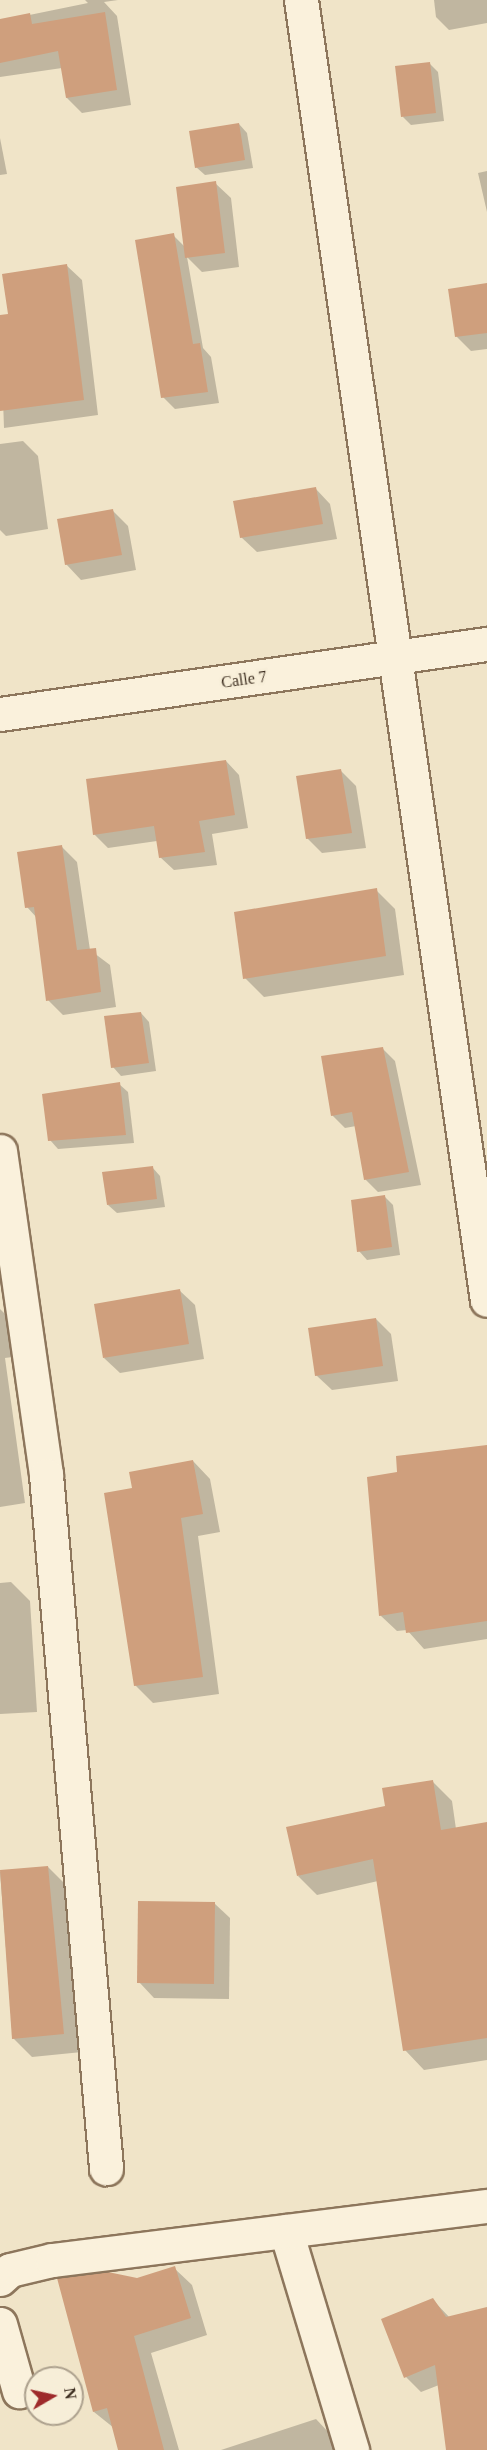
<!DOCTYPE html>
<style>
body{margin:0}
#map{position:relative;width:487px;height:2450px;overflow:hidden;background:#f0e4c8;font-family:Georgia,serif}
div>[style]{position:absolute}
.shadow>*{inset:0;background:#0003}
.building>*{inset:0;background:#cf9f7d}
.roads{filter:drop-shadow(2px 0 #8d765c) drop-shadow(-2px 0 #8d765c) drop-shadow(0 2px #8d765c) drop-shadow(0 -2px #8d765c)}
.street>*{height:33px;margin:-16.5px;padding:0 16.5px;transform-origin:16.5px;border-radius:16.5px;background:#faf1dc}
.secondary>*{height:33px;margin:-16.5px;padding:0 16.5px;transform-origin:16.5px;border-radius:16.5px;background:#faf1dc}
span{translate:-50% -50%;white-space:nowrap;text-align:center;line-height:1.15;-webkit-text-stroke:5px #f7eed8;paint-order:stroke}
.street-label{font-size:16px;color:#3d2e20}
.north{position:absolute;left:24px;top:2366px;width:60px;height:60px;box-sizing:border-box;background:#f7eed8;border:2px solid #ada18e;border-radius:50%;rotate:81deg;font-size:16px;font-weight:700;line-height:24px;text-align:center;color:#3d2e20}
.north::after{content:'';display:block;margin:auto;width:21px;height:27px;background:#9e2a2b;clip-path:polygon(50% 0,100% 100%,50% 72%,0 100%)}
</style>
<div id="map">
<div class="shadow">
<div style="clip-path:polygon(85px 0,118px 0,104px 2px,117px 16px,131px 105px,82px 113px,67px 98px,62px 68px,0 77px,0 21px,88px 3px)"></div>
<div style="clip-path:polygon(434px 0,487px 0,487px 23px,449px 30px,436px 17px)"></div>
<div style="clip-path:polygon(429px 63px,438px 72px,444px 121px,411px 125px,403px 117px)"></div>
<div style="clip-path:polygon(239px 124px,247px 133px,253px 168px,205px 175px,196px 167px)"></div>
<div style="clip-path:polygon(0 138px,7px 174px,0 175px)"></div>
<div style="clip-path:polygon(487px 171px,487px 212px,478px 173px)"></div>
<div style="clip-path:polygon(215px 183px,231px 198px,239px 267px,202px 272px,187px 257px,203px 348px,211px 357px,219px 403px,175px 409px,163px 397px,173px 235px,186px 248px)"></div>
<div style="clip-path:polygon(66px 265px,82px 280px,98px 415px,4px 428px,0 316px,10px 315px)"></div>
<div style="clip-path:polygon(487px 285px,487px 349px,471px 351px,456px 336px)"></div>
<div style="clip-path:polygon(23px 441px,38px 456px,48px 529px,6px 536px,0 530px,0 444px)"></div>
<div style="clip-path:polygon(315px 488px,330px 504px,337px 539px,257px 552px,241px 537px)"></div>
<div style="clip-path:polygon(113px 511px,128px 526px,136px 570px,81px 580px,66px 564px)"></div>
<div style="clip-path:polygon(226px 761px,239px 775px,248px 828px,212px 834px,217px 865px,174px 870px,160px 857px,157px 841px,108px 848px,94px 834px)"></div>
<div style="clip-path:polygon(341px 771px,356px 786px,366px 848px,322px 853px,307px 838px)"></div>
<div style="clip-path:polygon(62px 847px,77px 862px,90px 950px,110px 965px,116px 1007px,63px 1015px,48px 1000px,37px 918px,27px 907px)"></div>
<div style="clip-path:polygon(376px 890px,395px 909px,404px 975px,264px 997px,245px 978px)"></div>
<div style="clip-path:polygon(141px 1013px,149px 1022px,156px 1071px,121px 1076px,113px 1067px)"></div>
<div style="clip-path:polygon(382px 1048px,395px 1061px,421px 1185px,378px 1192px,365px 1179px,356px 1126px,345px 1128px,332px 1115px)"></div>
<div style="clip-path:polygon(119px 1084px,128px 1092px,134px 1143px,58px 1149px,50px 1140px)"></div>
<div style="clip-path:polygon(152px 1167px,160px 1176px,165px 1207px,117px 1213px,108px 1205px)"></div>
<div style="clip-path:polygon(385px 1197px,393px 1205px,400px 1255px,367px 1260px,359px 1251px)"></div>
<div style="clip-path:polygon(179px 1290px,195px 1305px,204px 1359px,120px 1373px,104px 1358px)"></div>
<div style="clip-path:polygon(0 1309px,16px 1325px,20px 1356px,5px 1358px,25px 1503px,0 1507px)"></div>
<div style="clip-path:polygon(376px 1319px,391px 1334px,398px 1381px,332px 1390px,316px 1375px)"></div>
<div style="clip-path:polygon(487px 1447px,487px 1639px,424px 1649px,407px 1630px,397px 1631px,380px 1615px)"></div>
<div style="clip-path:polygon(193px 1461px,210px 1479px,220px 1532px,198px 1536px,219px 1694px,153px 1703px,135px 1685px,134px 1490px)"></div>
<div style="clip-path:polygon(11px 1582px,30px 1601px,37px 1712px,0 1714px,0 1583px)"></div>
<div style="clip-path:polygon(433px 1782px,452px 1801px,456px 1829px,487px 1824px,487px 2060px,424px 2070px,405px 2050px,378px 1881px,317px 1895px,298px 1876px,387px 1808px)"></div>
<div style="clip-path:polygon(48px 1867px,67px 1886px,82px 2052px,32px 2057px,13px 2038px,0 1872px)"></div>
<div style="clip-path:polygon(214px 1903px,230px 1918px,229px 1999px,154px 1998px,139px 1982px)"></div>
<div style="clip-path:polygon(174px 2268px,192px 2285px,207px 2335px,151px 2353px,179px 2450px,120px 2450px,114px 2428px,94px 2412px,137px 2280px)"></div>
<div style="clip-path:polygon(433px 2300px,450px 2318px,487px 2308px,487px 2450px,447px 2450px,439px 2385px,421px 2392px,406px 2377px)"></div>
<div style="clip-path:polygon(316px 2419px,331px 2435px,336px 2450px,221px 2450px)"></div>
</div>
<div class="building">
<div style="clip-path:polygon(105px 12px,117px 90px,66px 98px,58px 51px,0 63px,0 19px,30px 13px,32px 24px)"></div>
<div style="clip-path:polygon(430px 62px,436px 113px,401px 117px,395px 66px)"></div>
<div style="clip-path:polygon(239px 123px,245px 160px,195px 168px,189px 131px)"></div>
<div style="clip-path:polygon(216px 181px,225px 253px,185px 258px,176px 187px)"></div>
<div style="clip-path:polygon(174px 233px,193px 344px,200px 343px,208px 392px,161px 398px,135px 240px)"></div>
<div style="clip-path:polygon(67px 264px,84px 400px,0 411px,0 315px,8px 314px,2px 274px)"></div>
<div style="clip-path:polygon(487px 283px,487px 333px,455px 337px,448px 289px)"></div>
<div style="clip-path:polygon(316px 487px,323px 524px,240px 538px,233px 501px)"></div>
<div style="clip-path:polygon(113px 509px,122px 555px,65px 565px,57px 519px)"></div>
<div style="clip-path:polygon(226px 760px,235px 815px,199px 821px,205px 852px,159px 858px,154px 826px,93px 835px,86px 779px)"></div>
<div style="clip-path:polygon(341px 769px,352px 833px,306px 839px,296px 776px)"></div>
<div style="clip-path:polygon(62px 845px,77px 950px,96px 948px,101px 992px,46px 1001px,34px 907px,25px 908px,17px 852px)"></div>
<div style="clip-path:polygon(377px 888px,386px 956px,243px 979px,234px 912px)"></div>
<div style="clip-path:polygon(141px 1012px,149px 1063px,111px 1068px,104px 1016px)"></div>
<div style="clip-path:polygon(383px 1047px,409px 1172px,364px 1180px,352px 1112px,331px 1116px,321px 1056px)"></div>
<div style="clip-path:polygon(120px 1082px,126px 1135px,48px 1141px,42px 1094px)"></div>
<div style="clip-path:polygon(153px 1166px,157px 1199px,107px 1205px,102px 1172px)"></div>
<div style="clip-path:polygon(385px 1195px,392px 1247px,357px 1252px,351px 1200px)"></div>
<div style="clip-path:polygon(180px 1289px,189px 1344px,103px 1358px,94px 1304px)"></div>
<div style="clip-path:polygon(376px 1318px,383px 1366px,315px 1376px,308px 1328px)"></div>
<div style="clip-path:polygon(487px 1445px,487px 1621px,406px 1633px,403px 1612px,379px 1616px,367px 1477px,397px 1472px,396px 1456px)"></div>
<div style="clip-path:polygon(193px 1460px,203px 1514px,181px 1518px,203px 1677px,134px 1686px,104px 1493px,132px 1488px,129px 1472px)"></div>
<div style="clip-path:polygon(433px 1780px,441px 1830px,487px 1822px,487px 2038px,403px 2051px,373px 1859px,297px 1876px,286px 1827px,385px 1806px,382px 1788px)"></div>
<div style="clip-path:polygon(48px 1866px,64px 2034px,12px 2039px,0 1870px)"></div>
<div style="clip-path:polygon(138px 1901px,215px 1902px,214px 1984px,137px 1983px)"></div>
<div style="clip-path:polygon(175px 2266px,191px 2318px,134px 2336px,164px 2450px,118px 2450px,107px 2408px,93px 2412px,57px 2278px,108px 2272px,137px 2278px)"></div>
<div style="clip-path:polygon(433px 2298px,446px 2317px,487px 2307px,487px 2450px,446px 2450px,435px 2365px,404px 2378px,381px 2319px)"></div>
</div>
<div class="roads">
<div class="street">
<div style="left:301px;top:0;width:1313px;rotate:81.86deg"></div>
<div style="left:0;top:1151px;width:327px;rotate:81.9deg"></div>
<div style="left:46px;top:1475px;width:696px;rotate:85.05deg"></div>
<div style="left:286px;top:2231px;width:229px;rotate:73.2deg"></div>
<div style="left:0;top:2279px;width:13px;rotate:-42deg"></div>
<div style="left:10px;top:2270px;width:43px;rotate:-13.4deg"></div>
<div style="left:52px;top:2260px;width:438px;rotate:-7.1deg"></div>
<div style="left:0;top:2324px;width:70px;rotate:74.2deg"></div>
</div>
<div class="secondary">
<div style="left:0;top:714px;width:492px;rotate:-8.2deg"></div>
</div>
</div>
<div class="street-label">
<span style="left:244px;top:680px;rotate:-8deg">Calle 7</span>
</div>
<div class="north">N</div>
</div>
